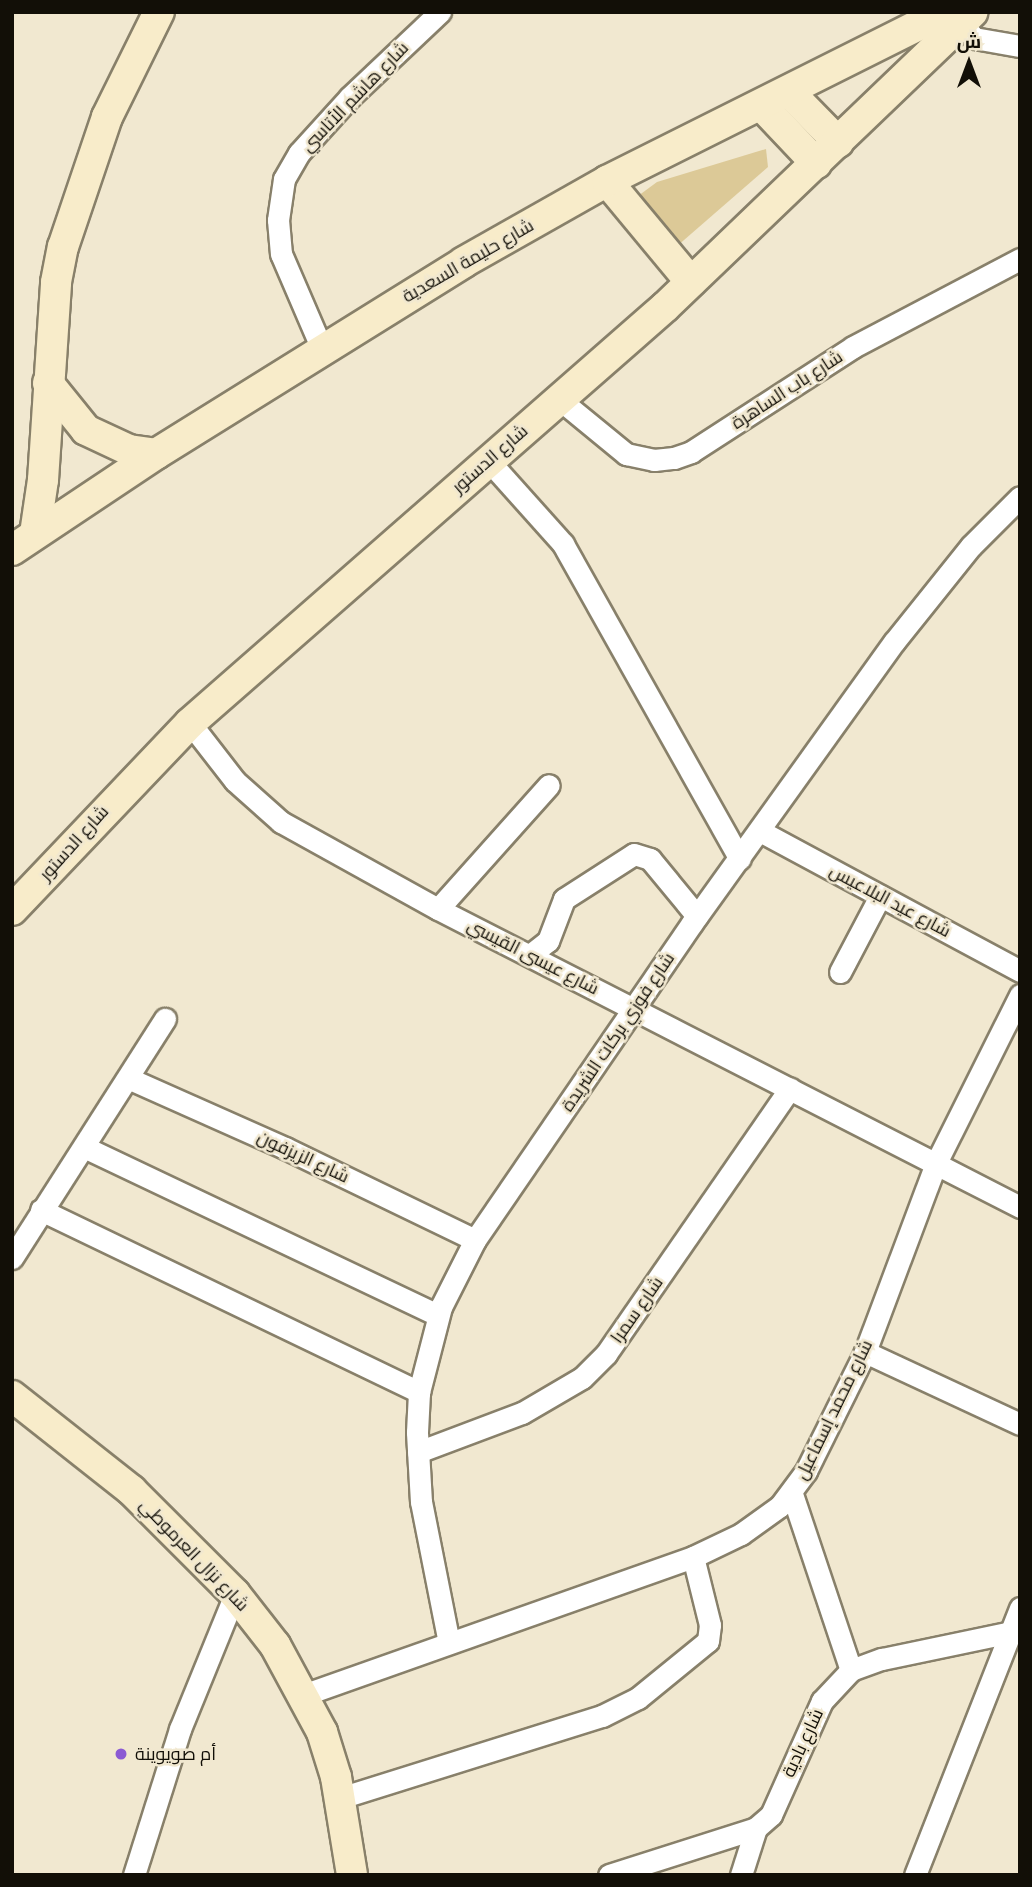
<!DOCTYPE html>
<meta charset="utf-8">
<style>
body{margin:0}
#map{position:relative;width:1032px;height:1887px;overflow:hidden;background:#f1e8d0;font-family:"Roboto Condensed",Cairo,sans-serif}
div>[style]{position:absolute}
.green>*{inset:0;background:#dcc997}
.roads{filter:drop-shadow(2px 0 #88806a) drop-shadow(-2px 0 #88806a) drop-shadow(0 2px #88806a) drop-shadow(0 -2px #88806a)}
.street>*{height:21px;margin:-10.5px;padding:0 10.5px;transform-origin:10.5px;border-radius:10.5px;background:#fff}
.secondary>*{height:30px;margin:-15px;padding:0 15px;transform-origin:15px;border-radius:15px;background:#f8ecca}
.dots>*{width:19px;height:19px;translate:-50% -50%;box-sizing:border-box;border:4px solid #f1e8d0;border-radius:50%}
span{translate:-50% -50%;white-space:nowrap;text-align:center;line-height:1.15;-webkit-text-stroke:5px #f1e8d0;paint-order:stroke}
.street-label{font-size:18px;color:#120f07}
.poi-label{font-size:18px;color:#120f07}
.left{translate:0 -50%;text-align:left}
.frame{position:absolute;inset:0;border:14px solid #120f07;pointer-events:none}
.north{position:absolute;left:934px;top:28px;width:70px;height:70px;-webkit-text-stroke:5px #f1e8d0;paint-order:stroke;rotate:0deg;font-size:19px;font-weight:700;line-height:28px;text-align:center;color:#120f07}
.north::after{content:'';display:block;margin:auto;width:24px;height:32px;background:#120f07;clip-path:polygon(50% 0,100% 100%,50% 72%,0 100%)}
</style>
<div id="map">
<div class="green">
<div style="clip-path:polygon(766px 149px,768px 167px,676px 247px,638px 196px,657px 182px)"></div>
</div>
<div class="roads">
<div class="street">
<div style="left:952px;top:14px;width:33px;rotate:47deg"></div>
<div style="left:974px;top:38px;width:47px;rotate:9.9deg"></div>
<div style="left:322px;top:349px;width:103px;rotate:-113.3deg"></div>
<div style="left:281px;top:254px;width:34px;rotate:-95deg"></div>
<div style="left:278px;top:220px;width:41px;rotate:-81.7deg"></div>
<div style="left:284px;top:179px;width:30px;rotate:-60deg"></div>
<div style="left:299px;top:153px;width:76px;rotate:-47.7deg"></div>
<div style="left:350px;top:97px;width:124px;rotate:-43.4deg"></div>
<div style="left:559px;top:399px;width:87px;rotate:39.4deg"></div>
<div style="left:626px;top:454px;width:29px;rotate:12deg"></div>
<div style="left:654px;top:460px;width:20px;rotate:-6deg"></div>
<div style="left:674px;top:458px;width:18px;rotate:-19deg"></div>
<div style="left:691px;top:452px;width:193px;rotate:-32.9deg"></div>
<div style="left:853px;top:347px;width:189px;rotate:-27.8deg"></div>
<div style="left:488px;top:460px;width:113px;rotate:48.2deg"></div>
<div style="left:563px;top:544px;width:361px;rotate:60.7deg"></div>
<div style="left:190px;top:723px;width:73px;rotate:52.2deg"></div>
<div style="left:235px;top:781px;width:62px;rotate:41.7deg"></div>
<div style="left:281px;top:822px;width:179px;rotate:29deg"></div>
<div style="left:438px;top:909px;width:654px;rotate:27.11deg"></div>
<div style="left:760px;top:831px;width:295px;rotate:28.3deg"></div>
<div style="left:438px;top:909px;width:166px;rotate:-48.2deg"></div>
<div style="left:530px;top:955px;width:23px;rotate:-38deg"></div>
<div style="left:548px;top:941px;width:45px;rotate:-69.1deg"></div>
<div style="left:564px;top:899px;width:83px;rotate:-32.7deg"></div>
<div style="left:634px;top:854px;width:17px;rotate:17deg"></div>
<div style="left:650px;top:859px;width:74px;rotate:50.5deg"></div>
<div style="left:840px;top:972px;width:86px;rotate:-62.2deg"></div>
<div style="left:130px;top:1079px;width:170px;rotate:24deg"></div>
<div style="left:285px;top:1148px;width:211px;rotate:25.8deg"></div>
<div style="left:84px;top:1147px;width:392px;rotate:25.4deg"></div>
<div style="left:41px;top:1210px;width:420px;rotate:25.7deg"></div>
<div style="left:12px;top:1258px;width:284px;rotate:-57.4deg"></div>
<div style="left:865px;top:1352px;width:171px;rotate:24.9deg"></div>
<div style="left:418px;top:1452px;width:111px;rotate:-20.6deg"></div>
<div style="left:522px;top:1413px;width:69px;rotate:-30.3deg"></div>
<div style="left:582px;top:1378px;width:34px;rotate:-45deg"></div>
<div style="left:606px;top:1354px;width:323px;rotate:-55.3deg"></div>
<div style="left:792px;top:1494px;width:186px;rotate:71.5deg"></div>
<div style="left:449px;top:1643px;width:144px;rotate:-101.2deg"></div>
<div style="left:421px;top:1502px;width:70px;rotate:-93.3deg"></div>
<div style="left:417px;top:1432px;width:40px;rotate:-87.1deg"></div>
<div style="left:419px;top:1392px;width:88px;rotate:-75.5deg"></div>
<div style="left:441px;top:1307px;width:75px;rotate:-63.1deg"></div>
<div style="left:475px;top:1240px;width:384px;rotate:-55.6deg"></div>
<div style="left:692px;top:923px;width:346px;rotate:-54.3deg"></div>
<div style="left:894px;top:642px;width:123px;rotate:-51.3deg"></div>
<div style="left:971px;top:546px;width:69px;rotate:-45deg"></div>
<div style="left:306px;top:1694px;width:411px;rotate:-19.5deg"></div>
<div style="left:693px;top:1557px;width:53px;rotate:-25.6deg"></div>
<div style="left:741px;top:1534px;width:48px;rotate:-35.7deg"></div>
<div style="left:780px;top:1506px;width:44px;rotate:-53.4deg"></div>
<div style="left:806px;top:1471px;width:133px;rotate:-63.6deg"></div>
<div style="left:865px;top:1352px;width:202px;rotate:-69.4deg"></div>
<div style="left:936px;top:1163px;width:188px;rotate:-63.4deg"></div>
<div style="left:340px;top:1798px;width:275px;rotate:-17.4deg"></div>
<div style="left:602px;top:1716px;width:40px;rotate:-26.6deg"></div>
<div style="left:638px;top:1698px;width:90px;rotate:-39.2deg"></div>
<div style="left:708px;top:1641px;width:16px;rotate:-83deg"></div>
<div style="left:710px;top:1625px;width:70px;rotate:-104deg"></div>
<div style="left:134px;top:1875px;width:153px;rotate:-72.5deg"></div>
<div style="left:180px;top:1729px;width:146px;rotate:-67.8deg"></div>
<div style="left:609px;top:1875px;width:154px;rotate:-17.7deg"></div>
<div style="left:756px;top:1828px;width:20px;rotate:-41deg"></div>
<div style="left:771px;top:1815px;width:125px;rotate:-65.9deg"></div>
<div style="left:822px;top:1701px;width:42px;rotate:-46.9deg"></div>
<div style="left:851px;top:1670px;width:33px;rotate:-20deg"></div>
<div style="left:882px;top:1659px;width:132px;rotate:-11.8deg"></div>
<div style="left:741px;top:1875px;width:49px;rotate:-72.3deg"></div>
<div style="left:915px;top:1875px;width:287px;rotate:-68.5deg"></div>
</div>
<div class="secondary">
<div style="left:790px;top:93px;width:69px;rotate:45.6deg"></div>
<div style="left:762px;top:106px;width:79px;rotate:46.5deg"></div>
<div style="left:607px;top:181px;width:131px;rotate:50.3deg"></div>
<div style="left:48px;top:383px;width:60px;rotate:51deg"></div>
<div style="left:86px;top:430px;width:47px;rotate:24.9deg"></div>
<div style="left:129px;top:450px;width:27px;rotate:8deg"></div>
<div style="left:35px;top:534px;width:55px;rotate:-81.6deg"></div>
<div style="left:43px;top:480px;width:198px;rotate:-86.2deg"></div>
<div style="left:56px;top:282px;width:36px;rotate:-79deg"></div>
<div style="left:63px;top:247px;width:137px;rotate:-71.3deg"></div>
<div style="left:107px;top:117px;width:117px;rotate:-63.7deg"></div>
<div style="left:12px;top:550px;width:173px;rotate:-33.7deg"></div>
<div style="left:156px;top:454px;width:363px;rotate:-31.9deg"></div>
<div style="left:464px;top:262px;width:164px;rotate:-29.5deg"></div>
<div style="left:607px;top:181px;width:378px;rotate:-26.6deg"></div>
<div style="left:12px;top:910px;width:258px;rotate:-46.4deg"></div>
<div style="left:190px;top:723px;width:631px;rotate:-41.21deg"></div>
<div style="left:665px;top:307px;width:426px;rotate:-43.8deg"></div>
<div style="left:12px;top:1396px;width:152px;rotate:38.3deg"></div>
<div style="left:131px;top:1490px;width:147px;rotate:45deg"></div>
<div style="left:235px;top:1594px;width:65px;rotate:51.9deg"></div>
<div style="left:275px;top:1645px;width:99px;rotate:61.6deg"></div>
<div style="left:322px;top:1732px;width:47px;rotate:72.7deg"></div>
<div style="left:336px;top:1777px;width:99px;rotate:80.7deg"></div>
</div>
</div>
<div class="dots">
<div style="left:121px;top:1754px;background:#8b5ad3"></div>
</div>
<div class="street-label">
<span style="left:355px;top:97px;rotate:-46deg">شارع هاشم الأتاسي</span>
<span style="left:468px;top:261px;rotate:-30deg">شارع حليمة السعدية</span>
<span style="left:787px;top:390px;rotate:-33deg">شارع باب الساهرة</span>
<span style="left:490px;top:459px;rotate:-41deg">شارع الدستور</span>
<span style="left:74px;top:843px;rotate:-48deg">شارع الدستور</span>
<span style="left:890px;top:901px;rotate:28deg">شارع عيد البلاعيس</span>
<span style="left:533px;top:957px;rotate:27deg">شارع عيسى القيسي</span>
<span style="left:618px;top:1032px;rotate:-56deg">شارع فوزي بركات الشريدة</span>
<span style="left:303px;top:1157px;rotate:25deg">شارع الزيزفون</span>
<span style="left:637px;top:1310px;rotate:-55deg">شارع سمرا</span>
<span style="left:834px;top:1410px;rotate:-64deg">شارع محمد إسماعيل</span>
<span style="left:194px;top:1555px;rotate:46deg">شارع نزال العرموطي</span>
<span style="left:803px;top:1743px;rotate:-65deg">شارع بادية</span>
</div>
<div class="poi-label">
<span class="left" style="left:135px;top:1754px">أم صويوينة</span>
</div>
<div class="frame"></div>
<div class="north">ش</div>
</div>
